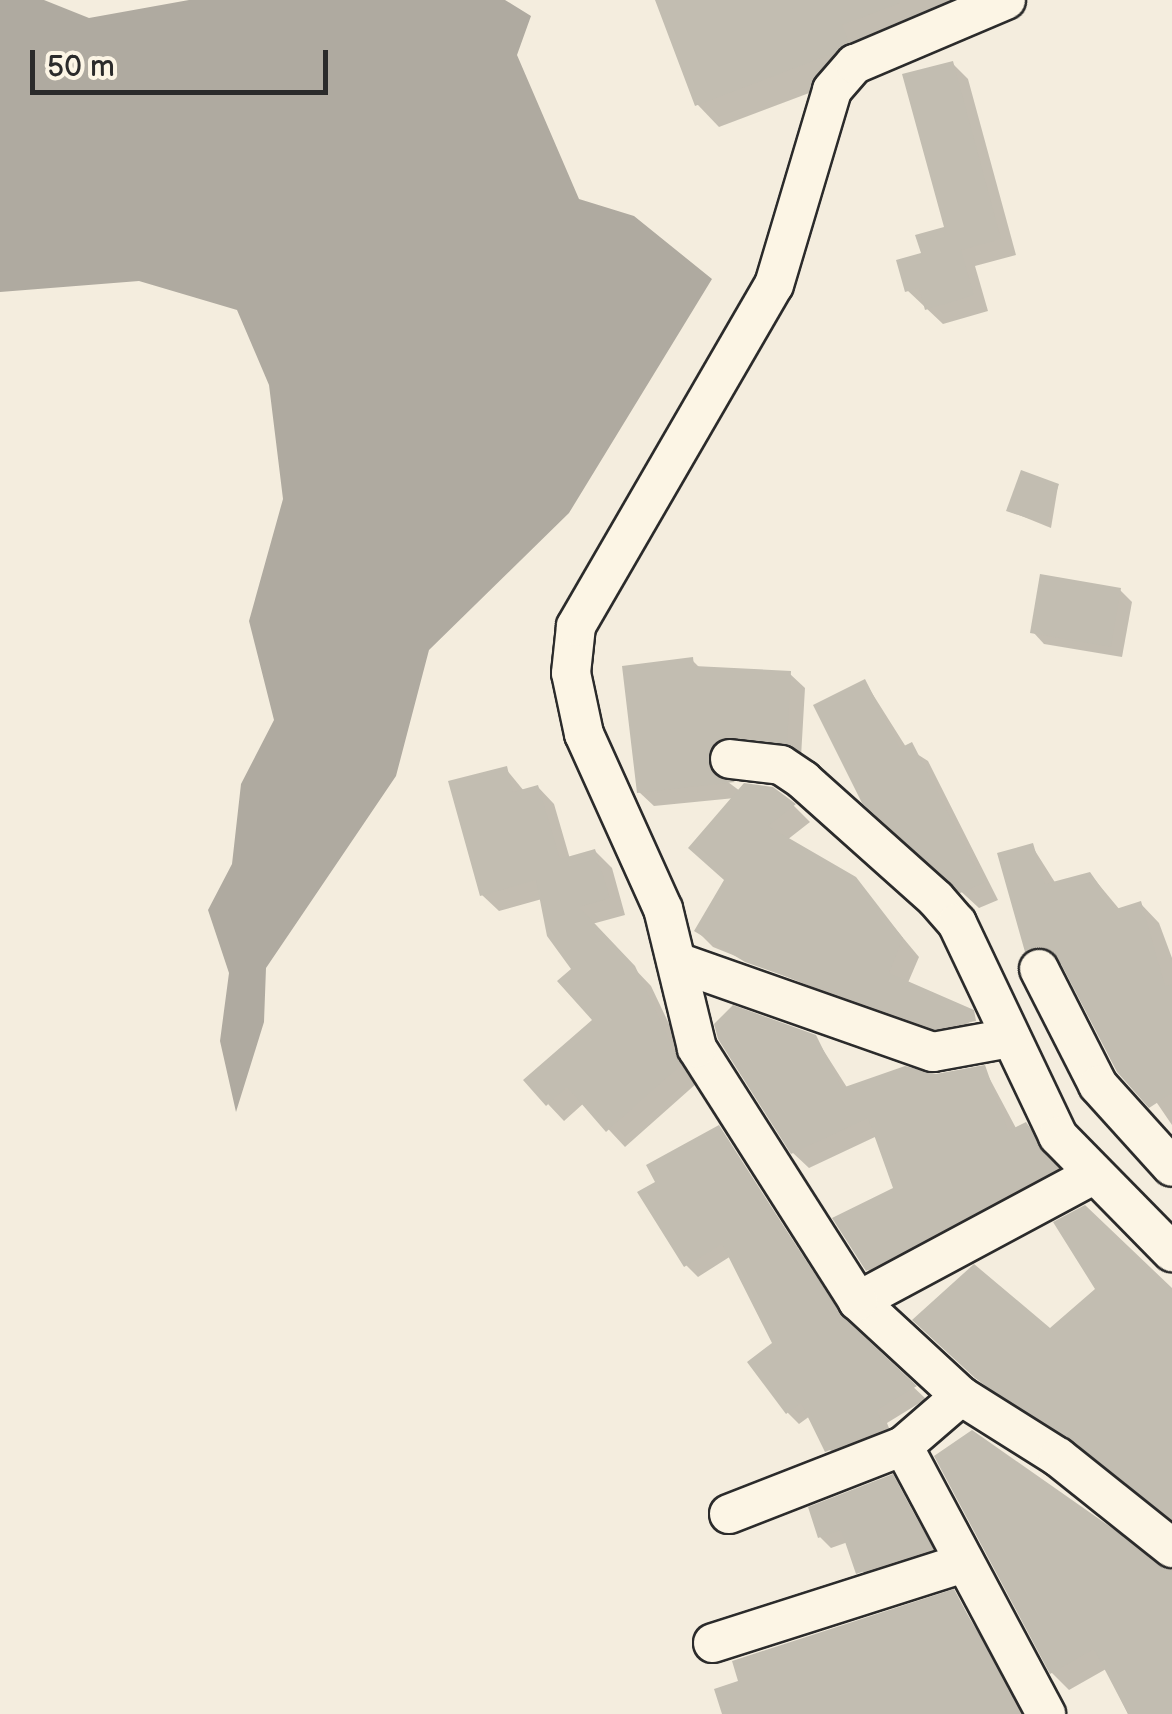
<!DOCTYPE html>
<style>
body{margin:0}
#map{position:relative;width:1172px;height:1714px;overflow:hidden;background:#f4edde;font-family:"Balsamiq Sans",sans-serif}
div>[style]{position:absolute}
.water>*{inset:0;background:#afaaa0}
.shadow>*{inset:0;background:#0003}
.building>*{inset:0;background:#c2bdb1}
.roads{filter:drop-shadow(2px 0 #2b2b2b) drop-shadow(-2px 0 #2b2b2b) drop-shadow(0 2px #2b2b2b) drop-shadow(0 -2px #2b2b2b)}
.minor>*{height:38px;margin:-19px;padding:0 19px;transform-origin:19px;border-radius:19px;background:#fcf5e5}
span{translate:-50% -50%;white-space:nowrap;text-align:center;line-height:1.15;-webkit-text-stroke:9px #fcf5e5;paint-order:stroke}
.scale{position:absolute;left:30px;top:50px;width:298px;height:45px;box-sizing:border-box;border:5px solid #2b2b2b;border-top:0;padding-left:12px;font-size:30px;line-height:35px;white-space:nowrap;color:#2b2b2b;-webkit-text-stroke:8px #fcf5e5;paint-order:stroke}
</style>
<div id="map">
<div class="water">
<div style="clip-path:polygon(0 0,44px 0,89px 18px,189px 0,505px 0,531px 16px,517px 55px,579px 199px,634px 216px,712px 279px,569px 513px,429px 650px,396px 776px,266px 968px,264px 1022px,236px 1112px,220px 1041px,229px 973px,208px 910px,232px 864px,241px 784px,274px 720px,249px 621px,283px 499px,269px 385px,237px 310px,139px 281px,0 292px)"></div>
</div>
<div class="shadow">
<div style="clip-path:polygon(658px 0,1010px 0,857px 75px,719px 127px,697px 104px)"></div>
<div style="clip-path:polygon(952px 63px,968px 79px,1016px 255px,975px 266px,988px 311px,943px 324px,907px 290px,947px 228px)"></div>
<div style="clip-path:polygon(1058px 486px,1051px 528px,1009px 511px)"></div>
<div style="clip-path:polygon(1120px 590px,1132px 602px,1122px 657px,1044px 644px,1033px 632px)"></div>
<div style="clip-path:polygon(692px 660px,701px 669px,790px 674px,805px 688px,801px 757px,748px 750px,724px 779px,740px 791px,772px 789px,794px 806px,810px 822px,787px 840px,854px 879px,919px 957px,907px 985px,991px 1036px,953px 1044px,713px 947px,697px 931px,727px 881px,735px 798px,654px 806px,639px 792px)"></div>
<div style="clip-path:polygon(865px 682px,906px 747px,928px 761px,998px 900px,979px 908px,882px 819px)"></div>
<div style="clip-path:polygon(506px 769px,524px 791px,538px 787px,554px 804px,570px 859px,595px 851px,612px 868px,625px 915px,592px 924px,651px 986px,697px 1083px,625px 1147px,584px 1103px,564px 1121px,548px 1104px,595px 1020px,542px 899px,499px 911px,482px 895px)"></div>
<div style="clip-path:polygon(1032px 846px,1056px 884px,1090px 874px,1120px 910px,1141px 904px,1159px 923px,1172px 958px,1172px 1125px,1062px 964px,1046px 969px,1027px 951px)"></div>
<div style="clip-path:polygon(815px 1037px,848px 1089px,984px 1068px,1017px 1130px,1026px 1125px,1072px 1185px,884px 1286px,868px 1270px,896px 1189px,877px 1136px,809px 1168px,793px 1153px)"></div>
<div style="clip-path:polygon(719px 1128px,849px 1326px,926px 1399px,887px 1423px,894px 1441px,838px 1463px,810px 1416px,799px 1424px,788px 1413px,775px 1344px,731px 1256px,698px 1277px,686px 1265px,658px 1182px)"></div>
<div style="clip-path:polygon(1085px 1208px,1172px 1289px,1172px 1522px,995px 1395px,932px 1337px,1050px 1331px,1098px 1290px)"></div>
<div style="clip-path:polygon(937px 1456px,1172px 1571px,1172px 1714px,1128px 1714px,1106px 1669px,1069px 1690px,1052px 1673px)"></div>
<div style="clip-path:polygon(892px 1477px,941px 1560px,869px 1583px,848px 1542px,831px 1548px,820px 1537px)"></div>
<div style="clip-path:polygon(953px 1592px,1029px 1714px,725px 1714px)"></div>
</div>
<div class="building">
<div style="clip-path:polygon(655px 0,900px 0,900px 3px,842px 25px,849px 42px,834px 53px,695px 106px)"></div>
<div style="clip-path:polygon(953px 61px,1001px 239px,961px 250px,974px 295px,925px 310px,919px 288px,905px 292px,896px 260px,921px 253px,915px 235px,944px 227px,902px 74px)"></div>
<div style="clip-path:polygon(1021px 470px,1059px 484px,1046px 524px,1006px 511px)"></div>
<div style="clip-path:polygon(1040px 574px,1121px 588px,1111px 647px,1030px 633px)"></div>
<div style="clip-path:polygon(693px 657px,694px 666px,791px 671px,787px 744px,722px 738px,709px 767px,735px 782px,637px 793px,622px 666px)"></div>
<div style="clip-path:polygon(865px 679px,900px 748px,912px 742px,984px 883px,960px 893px,862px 803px,813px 705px)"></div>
<div style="clip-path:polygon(507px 766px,513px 792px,538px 785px,560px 859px,595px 849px,610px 898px,579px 907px,635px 966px,681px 1065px,606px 1132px,567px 1087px,546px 1106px,523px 1080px,592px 1020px,557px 981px,571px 969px,547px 936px,536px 880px,480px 896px,448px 781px)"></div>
<div style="clip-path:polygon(744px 783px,773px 787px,796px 804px,768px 826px,856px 877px,903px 938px,889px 973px,974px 1010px,976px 1021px,935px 1029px,745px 962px,694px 931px,724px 880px,688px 848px)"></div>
<div style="clip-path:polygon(1033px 843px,1045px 884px,1090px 872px,1116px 909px,1141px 901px,1165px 986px,1172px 984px,1172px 1093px,1149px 1108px,1117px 1072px,1058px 958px,1041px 947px,1025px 952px,997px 853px)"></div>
<div style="clip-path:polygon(733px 1005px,816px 1035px,842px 1088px,905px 1066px,936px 1074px,985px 1065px,1008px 1131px,1026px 1122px,1058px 1168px,866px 1271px,832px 1218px,893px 1188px,868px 1118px,791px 1154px,718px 1039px,714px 1024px)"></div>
<div style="clip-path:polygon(719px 1125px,839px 1313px,917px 1386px,877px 1410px,884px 1429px,825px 1452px,801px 1403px,786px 1414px,747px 1362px,772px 1343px,722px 1244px,684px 1267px,637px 1192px,655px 1182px,646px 1165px)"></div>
<div style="clip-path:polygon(1085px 1205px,1172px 1288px,1172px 1519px,975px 1378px,912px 1320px,974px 1264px,1050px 1328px,1095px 1289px,1053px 1222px)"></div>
<div style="clip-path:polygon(972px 1430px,1172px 1570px,1172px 1714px,1128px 1714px,1094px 1649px,1050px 1674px,934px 1456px)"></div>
<div style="clip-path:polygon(893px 1474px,933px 1549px,856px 1574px,841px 1530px,818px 1538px,808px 1507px)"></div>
<div style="clip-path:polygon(954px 1589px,1020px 1714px,722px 1714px,714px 1689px,738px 1681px,732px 1661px)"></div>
</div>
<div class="roads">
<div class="minor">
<div style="left:730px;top:759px;width:51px;rotate:6.7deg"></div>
<div style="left:781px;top:765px;width:27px;rotate:34deg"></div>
<div style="left:803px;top:780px;width:178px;rotate:41.8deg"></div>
<div style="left:936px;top:899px;width:32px;rotate:49deg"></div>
<div style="left:957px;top:923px;width:236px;rotate:64.6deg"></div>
<div style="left:1058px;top:1136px;width:163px;rotate:45.5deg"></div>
<div style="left:677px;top:962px;width:271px;rotate:19.4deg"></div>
<div style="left:933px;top:1052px;width:78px;rotate:-10.3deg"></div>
<div style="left:1039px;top:969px;width:130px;rotate:63deg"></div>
<div style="left:1098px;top:1085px;width:110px;rotate:47.9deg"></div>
<div style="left:1093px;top:1175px;width:267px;rotate:151.8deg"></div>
<div style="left:858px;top:1301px;width:140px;rotate:42.7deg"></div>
<div style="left:961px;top:1396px;width:115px;rotate:32.2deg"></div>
<div style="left:1058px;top:1457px;width:146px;rotate:38.6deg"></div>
<div style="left:858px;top:1301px;width:300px;rotate:-122.5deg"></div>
<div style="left:697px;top:1048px;width:143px;rotate:-103.7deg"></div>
<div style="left:663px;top:909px;width:192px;rotate:-114.3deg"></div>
<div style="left:584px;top:734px;width:62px;rotate:-102deg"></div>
<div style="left:571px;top:673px;width:47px;rotate:-83.9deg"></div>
<div style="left:576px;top:626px;width:394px;rotate:-59.9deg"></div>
<div style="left:774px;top:285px;width:203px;rotate:-73.4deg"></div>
<div style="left:832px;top:90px;width:35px;rotate:-49deg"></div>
<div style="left:855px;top:64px;width:164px;rotate:-23deg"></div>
<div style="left:961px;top:1396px;width:77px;rotate:139.2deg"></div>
<div style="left:903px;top:1446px;width:304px;rotate:61.9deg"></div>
<div style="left:729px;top:1514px;width:187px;rotate:-21.3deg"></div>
<div style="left:713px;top:1643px;width:262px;rotate:-17.7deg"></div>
</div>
</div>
<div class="scale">50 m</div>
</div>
